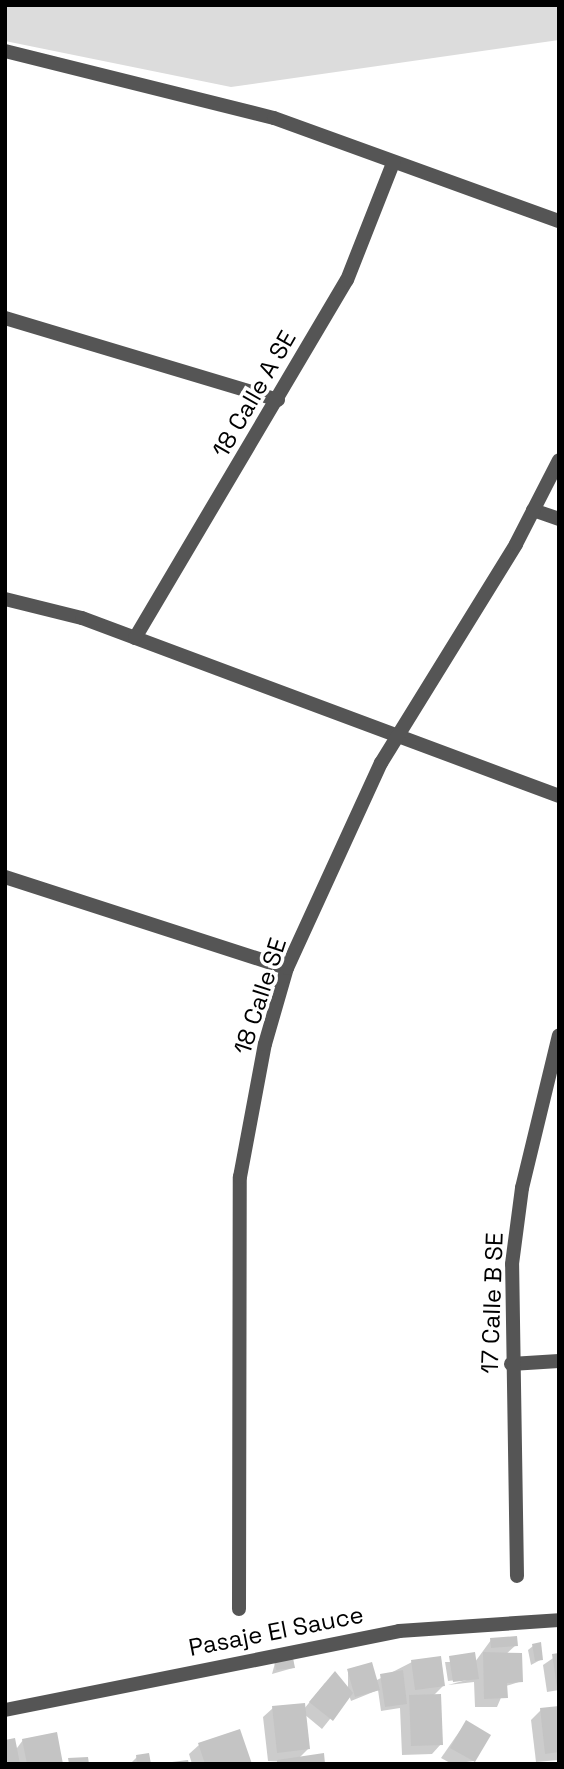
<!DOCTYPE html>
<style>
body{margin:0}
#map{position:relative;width:564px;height:1769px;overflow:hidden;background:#fff;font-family:"Space Grotesk",sans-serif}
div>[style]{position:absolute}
.green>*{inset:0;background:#dcdcdc}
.shadow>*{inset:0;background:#0003}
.building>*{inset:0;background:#c4c4c4}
.minor>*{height:14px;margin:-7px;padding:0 7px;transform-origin:7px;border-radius:7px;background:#555}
span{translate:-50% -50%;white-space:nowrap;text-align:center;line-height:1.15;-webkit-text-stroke:7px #fff;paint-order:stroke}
.street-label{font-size:24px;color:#000}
.frame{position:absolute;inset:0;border:7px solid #000;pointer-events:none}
</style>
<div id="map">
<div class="green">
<div style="clip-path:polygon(5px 5px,559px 5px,559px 40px,231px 87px,5px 41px)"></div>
</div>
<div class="shadow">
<div style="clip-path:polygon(491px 1640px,516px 1645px,504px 1656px,522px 1681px,506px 1686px,497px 1707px,475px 1707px,474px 1682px,448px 1685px,474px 1678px,448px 1681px,445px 1662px,475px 1662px)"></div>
<div style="clip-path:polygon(533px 1646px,542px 1659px,531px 1665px,528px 1650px)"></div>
<div style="clip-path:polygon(559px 1654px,559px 1690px,547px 1692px,543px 1665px)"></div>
<div style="clip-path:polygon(412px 1662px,443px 1686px,433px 1696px,441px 1744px,432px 1754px,402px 1755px,400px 1708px,381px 1711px,378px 1690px,351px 1701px,349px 1695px,322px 1729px,304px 1714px,308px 1749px,298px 1759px,324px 1764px,268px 1761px,263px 1717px,273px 1708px,304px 1709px,325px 1683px,348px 1690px,348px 1670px,375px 1681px)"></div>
<div style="clip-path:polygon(275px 1663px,293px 1668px,272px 1674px)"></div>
<div style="clip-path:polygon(559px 1708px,559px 1760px,536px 1762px,531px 1720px,541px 1710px)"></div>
<div style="clip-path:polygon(466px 1722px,474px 1761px,452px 1764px,441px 1758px)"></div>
<div style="clip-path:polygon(23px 1740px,61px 1764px,5px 1764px)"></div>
<div style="clip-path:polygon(199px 1745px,250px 1764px,192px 1764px,189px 1754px)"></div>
<div style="clip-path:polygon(137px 1757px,150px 1764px,130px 1764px)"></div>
</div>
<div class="building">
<div style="clip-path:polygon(517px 1636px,518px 1646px,491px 1648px,490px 1638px)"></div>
<div style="clip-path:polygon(541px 1642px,543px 1660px,535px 1661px,532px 1644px)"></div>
<div style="clip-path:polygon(475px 1652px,479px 1679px,453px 1682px,449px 1656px)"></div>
<div style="clip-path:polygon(483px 1652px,522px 1653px,523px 1682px,507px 1683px,508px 1698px,484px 1699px)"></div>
<div style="clip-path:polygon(559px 1653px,559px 1687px,557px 1687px,552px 1654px)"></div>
<div style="clip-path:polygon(441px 1656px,445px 1686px,415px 1690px,411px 1660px)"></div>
<div style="clip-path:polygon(293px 1658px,295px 1668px,276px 1670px,274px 1661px)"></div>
<div style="clip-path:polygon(372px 1662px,380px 1690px,355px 1697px,347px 1669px)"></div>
<div style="clip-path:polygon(403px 1670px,407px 1704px,385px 1707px,380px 1674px)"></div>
<div style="clip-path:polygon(335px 1671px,353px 1693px,333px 1721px,309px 1702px)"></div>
<div style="clip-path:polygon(441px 1694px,443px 1745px,411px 1746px,409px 1695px)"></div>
<div style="clip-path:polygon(305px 1703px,310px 1749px,277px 1753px,272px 1706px)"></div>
<div style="clip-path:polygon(559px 1706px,559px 1752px,545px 1754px,540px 1708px)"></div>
<div style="clip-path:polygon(466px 1720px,491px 1735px,475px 1762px,450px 1748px)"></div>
<div style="clip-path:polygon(240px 1729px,252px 1764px,205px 1764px,198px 1743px)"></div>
<div style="clip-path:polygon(57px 1732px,63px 1764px,27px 1764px,22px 1739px)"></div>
<div style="clip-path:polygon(15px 1738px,20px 1764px,5px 1764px,5px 1740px)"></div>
<div style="clip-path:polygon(149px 1753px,151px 1764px,137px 1764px,136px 1755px)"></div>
<div style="clip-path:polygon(324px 1753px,325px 1764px,277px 1764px,277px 1760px)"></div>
<div style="clip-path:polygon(88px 1757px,89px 1764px,69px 1764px,68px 1758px)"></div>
<div style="clip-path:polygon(188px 1760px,189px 1764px,172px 1764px,172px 1762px)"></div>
</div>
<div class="minor">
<div style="left:5px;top:51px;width:277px;rotate:14deg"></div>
<div style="left:274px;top:118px;width:303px;rotate:19.9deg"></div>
<div style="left:5px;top:318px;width:285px;rotate:16.7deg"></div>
<div style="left:533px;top:510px;width:28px;rotate:19deg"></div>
<div style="left:5px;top:599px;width:79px;rotate:13.9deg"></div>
<div style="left:82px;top:618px;width:509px;rotate:20.46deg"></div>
<div style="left:135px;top:638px;width:416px;rotate:-59.4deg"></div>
<div style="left:347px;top:280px;width:126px;rotate:-68.5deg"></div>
<div style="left:5px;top:877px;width:296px;rotate:17.9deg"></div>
<div style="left:511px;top:1364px;width:48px;rotate:-3.6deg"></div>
<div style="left:517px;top:1576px;width:312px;rotate:-90.9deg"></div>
<div style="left:512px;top:1264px;width:77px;rotate:-82.5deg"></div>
<div style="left:522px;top:1188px;width:157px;rotate:-76.4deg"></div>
<div style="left:239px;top:1609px;width:432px;rotate:-89.9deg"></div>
<div style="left:240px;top:1177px;width:135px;rotate:-79.4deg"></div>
<div style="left:265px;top:1044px;width:79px;rotate:-73.9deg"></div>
<div style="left:287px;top:968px;width:226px;rotate:-65.4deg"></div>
<div style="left:381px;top:763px;width:257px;rotate:-58.3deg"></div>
<div style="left:516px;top:544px;width:94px;rotate:-62.9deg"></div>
<div style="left:5px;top:1710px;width:402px;rotate:-11.3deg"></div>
<div style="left:399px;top:1631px;width:160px;rotate:-3.9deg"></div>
</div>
<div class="street-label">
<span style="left:254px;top:394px;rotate:-60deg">18 Calle A SE</span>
<span style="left:260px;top:996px;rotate:-72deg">18 Calle SE</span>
<span style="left:492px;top:1303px;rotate:-88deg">17 Calle B SE</span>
<span style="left:276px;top:1631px;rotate:-11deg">Pasaje El Sauce</span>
</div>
<div class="frame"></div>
</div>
